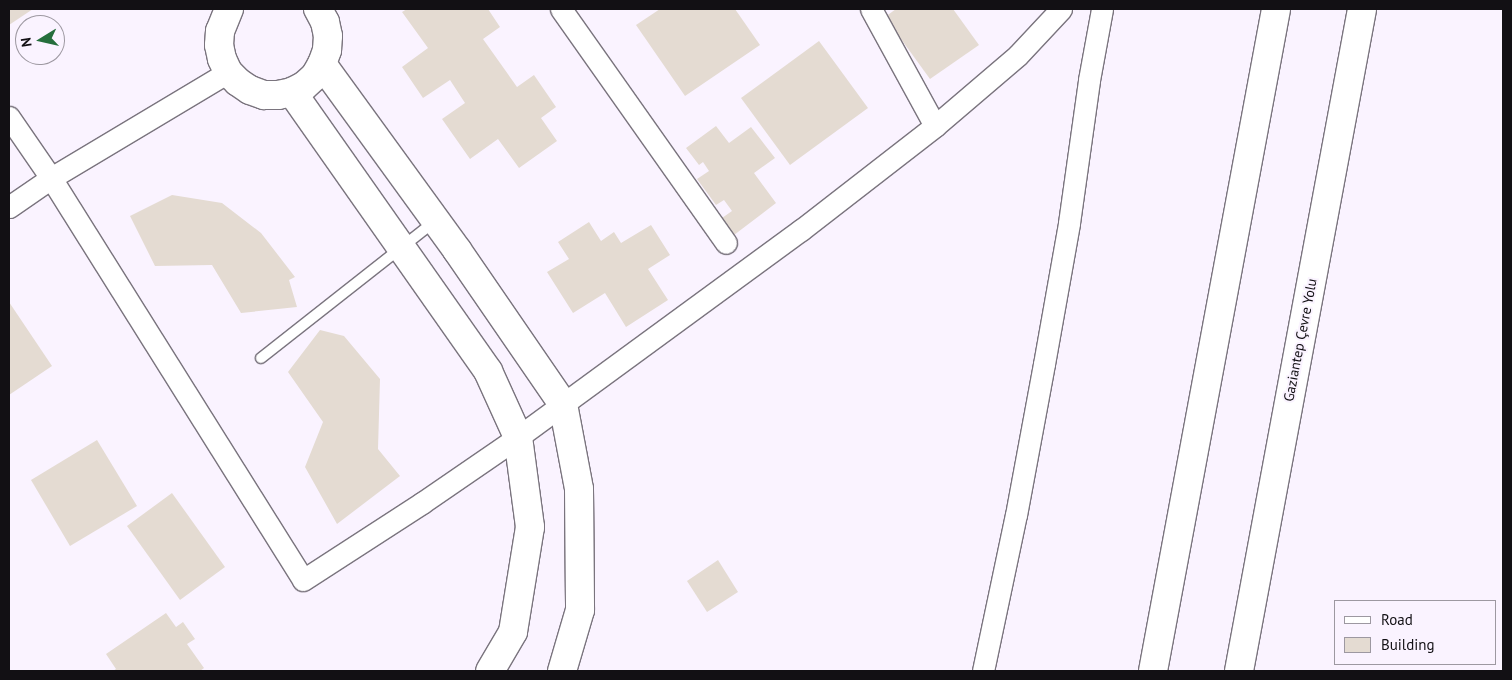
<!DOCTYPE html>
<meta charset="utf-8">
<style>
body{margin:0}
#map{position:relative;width:1512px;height:680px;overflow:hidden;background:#faf3ff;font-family:"PT Sans",sans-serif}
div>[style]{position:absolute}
.building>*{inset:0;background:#e4dbd2}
.roads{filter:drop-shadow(1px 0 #7a747e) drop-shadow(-1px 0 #7a747e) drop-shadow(0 1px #7a747e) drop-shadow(0 -1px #7a747e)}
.lane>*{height:10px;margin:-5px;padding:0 5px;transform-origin:5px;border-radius:5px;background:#fff}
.street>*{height:21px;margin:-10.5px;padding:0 10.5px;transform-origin:10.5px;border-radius:10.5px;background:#fff}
.secondary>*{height:28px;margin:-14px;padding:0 14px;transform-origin:14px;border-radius:14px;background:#fff}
.highway>*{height:28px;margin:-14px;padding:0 14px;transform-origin:14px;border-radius:14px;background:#fff}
span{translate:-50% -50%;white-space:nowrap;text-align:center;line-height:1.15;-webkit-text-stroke:4px #faf3ff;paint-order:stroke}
.street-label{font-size:14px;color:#121014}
.frame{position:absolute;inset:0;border:10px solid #121014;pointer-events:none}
.legend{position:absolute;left:1334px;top:600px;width:162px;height:65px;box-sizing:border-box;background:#faf3ff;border:1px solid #9d98a1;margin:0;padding:6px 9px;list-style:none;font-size:15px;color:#121014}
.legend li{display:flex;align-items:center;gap:10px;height:25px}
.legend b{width:25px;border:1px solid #9d98a1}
.north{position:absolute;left:15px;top:15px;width:50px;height:50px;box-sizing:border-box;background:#faf3ff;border:1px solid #9d98a1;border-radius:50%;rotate:261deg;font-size:14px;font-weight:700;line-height:20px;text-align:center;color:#121014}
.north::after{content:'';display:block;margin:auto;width:18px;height:22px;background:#256e3c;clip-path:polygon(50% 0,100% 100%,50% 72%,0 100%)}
</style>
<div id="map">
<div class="building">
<div style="clip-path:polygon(9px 9px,33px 9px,9px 25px)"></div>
<div style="clip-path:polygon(407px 9px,488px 9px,500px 27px,483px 39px,517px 87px,534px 75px,556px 107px,541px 118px,557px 141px,519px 168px,498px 139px,470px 159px,442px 119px,465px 103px,450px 80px,423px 98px,402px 67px,428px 48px,402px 12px)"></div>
<div style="clip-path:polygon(660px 9px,735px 9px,760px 45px,685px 96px,636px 25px)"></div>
<div style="clip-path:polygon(896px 9px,953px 9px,979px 45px,930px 79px,885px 17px)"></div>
<div style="clip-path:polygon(819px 41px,868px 108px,790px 165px,741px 98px)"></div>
<div style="clip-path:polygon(716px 126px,729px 143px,751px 127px,775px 158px,754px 173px,776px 203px,734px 235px,722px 218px,732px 211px,724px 200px,716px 205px,697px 179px,709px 171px,703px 162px,699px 165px,686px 148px)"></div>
<div style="clip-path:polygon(172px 195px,222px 203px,261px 233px,295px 277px,289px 280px,297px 307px,241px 313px,212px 265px,155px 266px,130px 216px)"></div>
<div style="clip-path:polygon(589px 222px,601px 241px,614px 232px,621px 243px,651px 225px,670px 255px,648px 269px,668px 300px,626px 327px,605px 293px,573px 313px,547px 272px,569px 259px,558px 242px)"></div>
<div style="clip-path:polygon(9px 302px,52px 366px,9px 395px)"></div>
<div style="clip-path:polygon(320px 330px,344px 336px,380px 379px,378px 449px,400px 476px,337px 524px,305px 467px,323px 422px,288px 372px)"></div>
<div style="clip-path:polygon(97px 440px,137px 506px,70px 546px,31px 480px)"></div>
<div style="clip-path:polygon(172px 493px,225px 567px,180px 600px,127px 526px)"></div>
<div style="clip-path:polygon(718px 560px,738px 592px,707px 612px,687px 581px)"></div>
<div style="clip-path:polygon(166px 613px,176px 627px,183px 622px,195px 639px,187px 644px,204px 668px,200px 671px,113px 671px,116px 669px,106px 654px)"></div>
</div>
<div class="roads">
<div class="lane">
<div style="left:261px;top:358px;width:221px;rotate:-38.2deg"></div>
</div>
<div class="street">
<div style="left:561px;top:9px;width:286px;rotate:54.8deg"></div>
<div style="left:871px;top:9px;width:133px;rotate:61.3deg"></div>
<div style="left:9px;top:117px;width:74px;rotate:55.5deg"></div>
<div style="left:51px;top:178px;width:474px;rotate:57.9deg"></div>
<div style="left:303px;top:580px;width:142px;rotate:-32.9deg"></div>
<div style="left:422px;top:503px;width:116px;rotate:-34.5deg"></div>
<div style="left:518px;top:437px;width:351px;rotate:-36.2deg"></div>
<div style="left:801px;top:230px;width:170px;rotate:-37.8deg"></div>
<div style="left:935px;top:126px;width:109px;rotate:-40.5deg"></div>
<div style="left:1018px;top:55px;width:63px;rotate:-46.9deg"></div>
<div style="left:9px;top:207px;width:51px;rotate:-34.6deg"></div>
<div style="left:51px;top:178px;width:206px;rotate:-30.9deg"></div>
<div style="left:983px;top:671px;width:159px;rotate:-78.1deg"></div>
<div style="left:1016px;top:515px;width:154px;rotate:-79.5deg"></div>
<div style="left:1044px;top:364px;width:143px;rotate:-79.9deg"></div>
<div style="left:1069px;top:223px;width:144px;rotate:-82deg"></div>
<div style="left:1089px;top:80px;width:72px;rotate:-79.6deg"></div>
</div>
<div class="secondary">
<div style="left:229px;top:9px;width:24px;rotate:112deg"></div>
<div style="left:220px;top:31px;width:14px;rotate:94deg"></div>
<div style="left:219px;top:45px;width:14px;rotate:78deg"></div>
<div style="left:222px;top:59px;width:14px;rotate:65deg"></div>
<div style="left:228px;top:72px;width:14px;rotate:45deg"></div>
<div style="left:238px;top:82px;width:14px;rotate:34deg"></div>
<div style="left:250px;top:90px;width:15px;rotate:20deg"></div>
<div style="left:264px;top:95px;width:14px"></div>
<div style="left:278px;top:95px;width:14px;rotate:-12deg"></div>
<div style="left:292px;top:92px;width:13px;rotate:-27deg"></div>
<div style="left:304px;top:86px;width:15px;rotate:-42deg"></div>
<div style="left:315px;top:76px;width:14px;rotate:-60deg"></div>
<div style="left:322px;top:64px;width:15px;rotate:-70deg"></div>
<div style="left:327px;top:50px;width:14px;rotate:-86deg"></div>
<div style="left:328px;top:36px;width:14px;rotate:-102deg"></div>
<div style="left:325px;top:22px;width:15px;rotate:-118deg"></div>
<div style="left:322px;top:64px;width:230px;rotate:54deg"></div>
<div style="left:457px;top:250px;width:187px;rotate:55.5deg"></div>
<div style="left:563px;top:404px;width:86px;rotate:79.3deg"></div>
<div style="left:579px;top:489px;width:121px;rotate:89.5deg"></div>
<div style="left:580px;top:610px;width:64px;rotate:106.4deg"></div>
<div style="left:292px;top:92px;width:341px;rotate:54.9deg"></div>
<div style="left:488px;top:371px;width:72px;rotate:65.6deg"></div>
<div style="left:518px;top:437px;width:91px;rotate:82.4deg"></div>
<div style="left:530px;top:527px;width:106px;rotate:99.2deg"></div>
<div style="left:513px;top:632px;width:45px;rotate:120.5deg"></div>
</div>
<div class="highway">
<div style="left:1153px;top:671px;width:673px;rotate:-79.47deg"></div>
<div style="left:1239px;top:671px;width:673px;rotate:-79.47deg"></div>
</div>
</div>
<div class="street-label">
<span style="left:1300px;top:340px;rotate:-79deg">Gaziantep Çevre Yolu</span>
</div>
<div class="frame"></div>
<ul class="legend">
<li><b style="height:6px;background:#fff"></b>Road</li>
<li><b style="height:14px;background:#e4dbd2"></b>Building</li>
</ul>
<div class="north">N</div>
</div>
